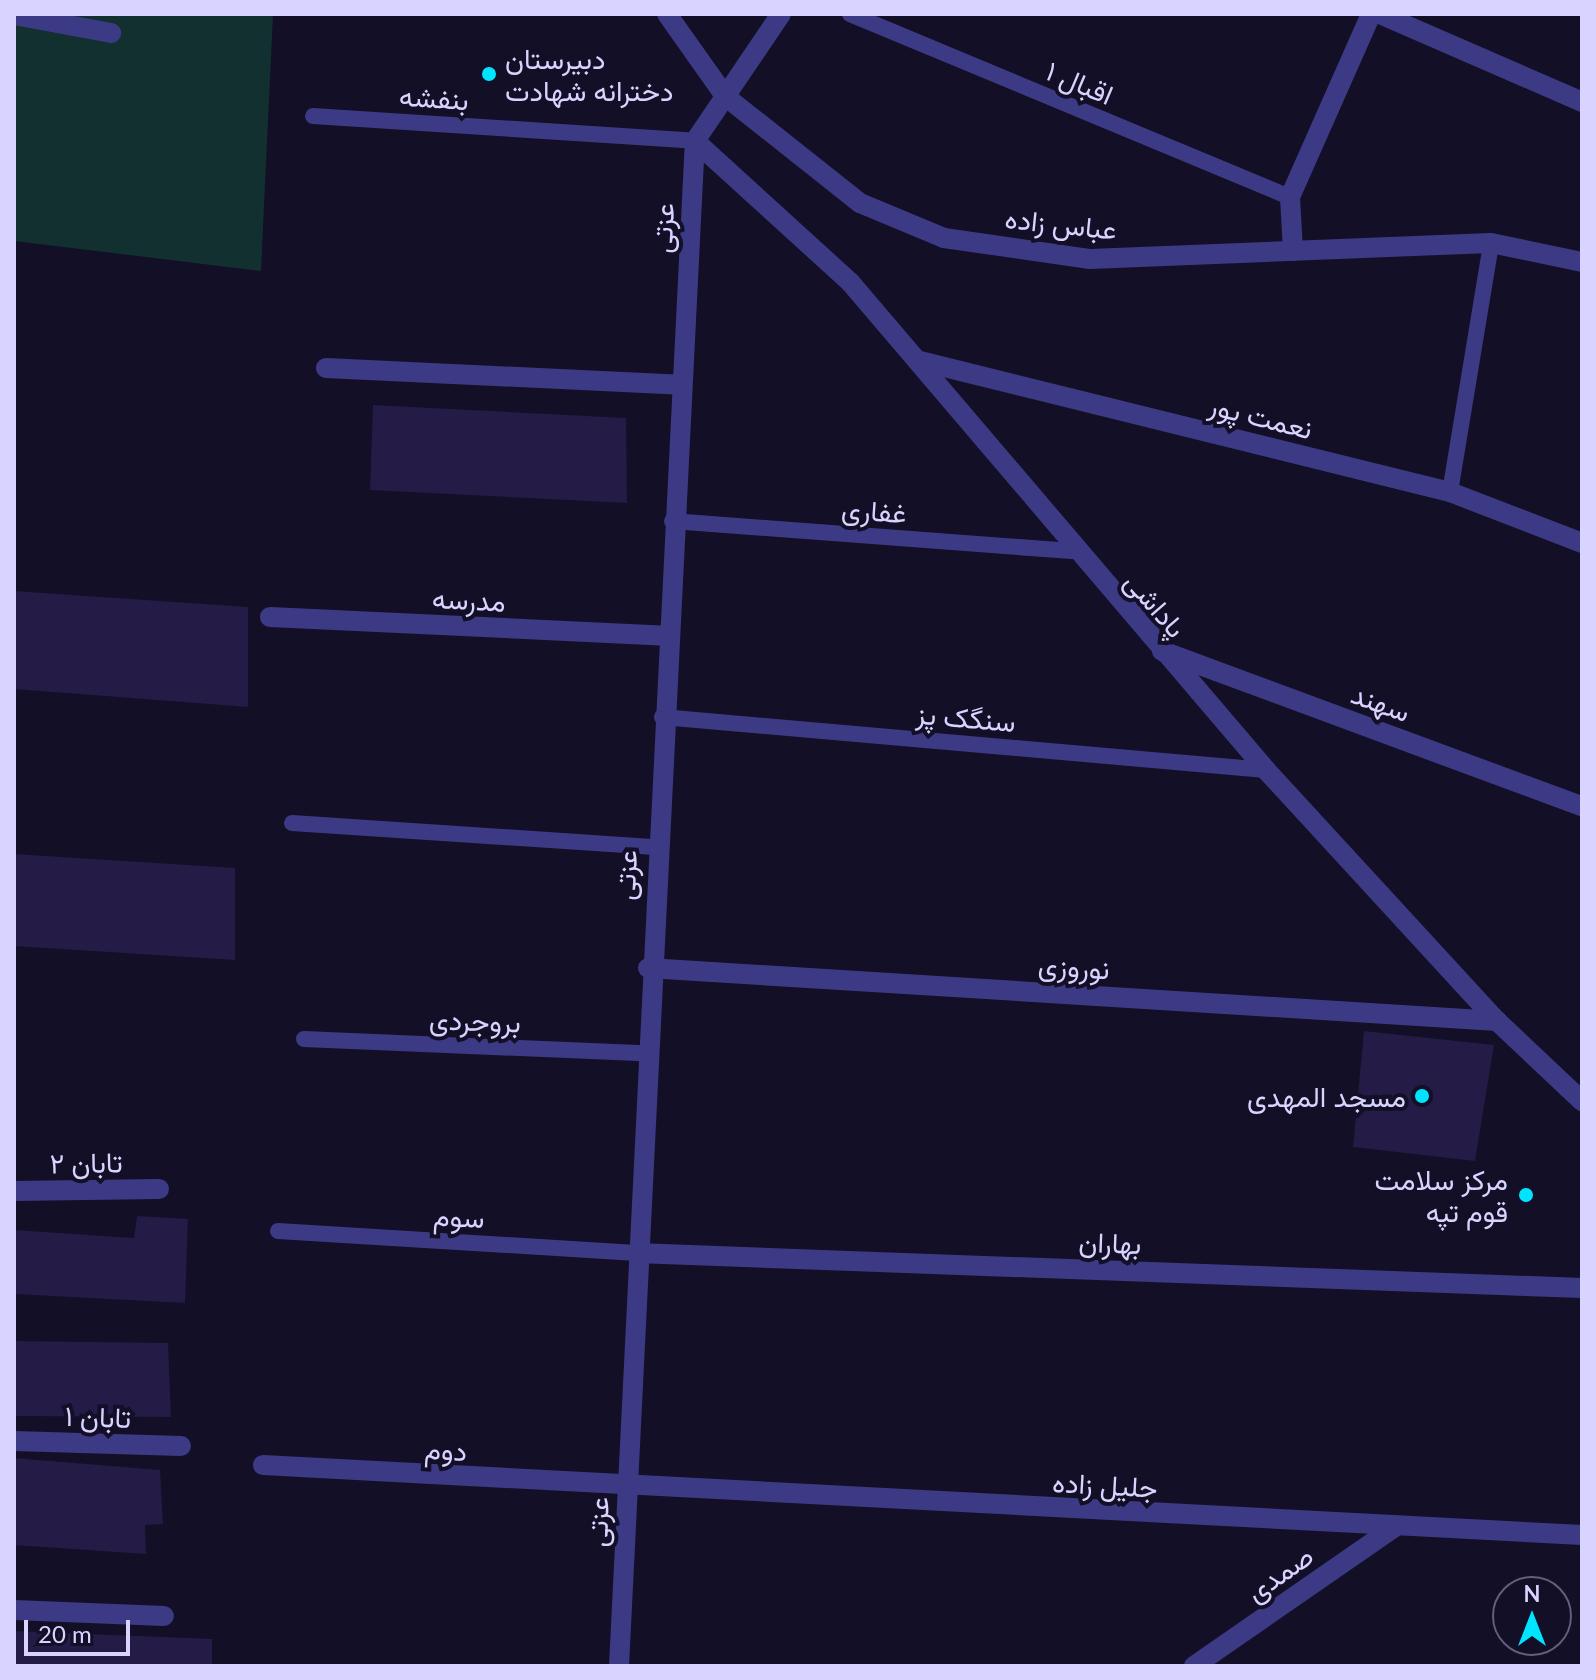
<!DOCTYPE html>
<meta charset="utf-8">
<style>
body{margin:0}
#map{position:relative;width:1596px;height:1680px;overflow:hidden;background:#130f26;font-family:Lato,Vazirmatn,sans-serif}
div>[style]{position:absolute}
.green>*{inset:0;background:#12302f}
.building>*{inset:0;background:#241b47}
.service>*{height:16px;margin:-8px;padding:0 8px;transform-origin:8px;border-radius:8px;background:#3d3a85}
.minor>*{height:20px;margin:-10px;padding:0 10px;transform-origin:10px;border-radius:10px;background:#3d3a85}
.tertiary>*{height:20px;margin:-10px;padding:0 10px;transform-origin:10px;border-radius:10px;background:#3d3a85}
.dots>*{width:22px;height:22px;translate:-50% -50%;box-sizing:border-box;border:4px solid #130f26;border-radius:50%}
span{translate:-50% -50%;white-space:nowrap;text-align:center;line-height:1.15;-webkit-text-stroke:8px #130f26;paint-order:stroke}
.poi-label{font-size:28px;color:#d9d4ff}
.left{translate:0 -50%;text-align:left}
.right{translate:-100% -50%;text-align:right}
.street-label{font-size:28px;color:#d9d4ff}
.frame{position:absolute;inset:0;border:16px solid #d9d4ff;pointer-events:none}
.north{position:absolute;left:1492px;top:1576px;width:80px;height:80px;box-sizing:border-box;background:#130f26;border:2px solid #625e7d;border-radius:50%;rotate:0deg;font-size:22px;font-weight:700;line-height:32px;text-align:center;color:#d9d4ff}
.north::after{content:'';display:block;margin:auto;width:28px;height:36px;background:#00e5ff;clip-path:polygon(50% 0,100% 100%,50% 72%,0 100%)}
.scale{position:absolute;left:24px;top:1620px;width:106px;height:36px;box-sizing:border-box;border:4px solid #d9d4ff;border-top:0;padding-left:10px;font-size:24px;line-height:28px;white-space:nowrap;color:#d9d4ff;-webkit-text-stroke:6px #130f26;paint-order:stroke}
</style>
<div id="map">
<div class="green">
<div style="clip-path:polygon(14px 14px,273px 14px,261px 271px,14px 241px)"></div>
</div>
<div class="building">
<div style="clip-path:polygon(373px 405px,626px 418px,627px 503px,370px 490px)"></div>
<div style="clip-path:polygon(14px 591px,248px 607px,248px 707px,14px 689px)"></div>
<div style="clip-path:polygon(14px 854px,235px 868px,235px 960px,14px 946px)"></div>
<div style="clip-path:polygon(1364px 1031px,1494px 1045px,1475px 1161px,1353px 1147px)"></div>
<div style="clip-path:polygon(137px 1216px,188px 1219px,185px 1303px,14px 1294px,14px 1230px,134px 1238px)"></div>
<div style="clip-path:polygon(14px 1341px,168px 1343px,171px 1417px,14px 1416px)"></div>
<div style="clip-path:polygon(14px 1458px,160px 1470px,163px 1524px,145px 1525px,146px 1554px,14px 1545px)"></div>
<div style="clip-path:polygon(14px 1631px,212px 1639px,212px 1666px,14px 1666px)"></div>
</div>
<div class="service">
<div style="left:850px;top:14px;width:477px;rotate:22.6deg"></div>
<div style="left:313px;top:116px;width:383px;rotate:3.7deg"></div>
<div style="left:1450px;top:492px;width:252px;rotate:-80.6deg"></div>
<div style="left:672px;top:521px;width:401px;rotate:4.3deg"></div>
<div style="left:662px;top:717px;width:606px;rotate:5.01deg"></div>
<div style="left:292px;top:823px;width:364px;rotate:3.8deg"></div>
<div style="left:304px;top:1039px;width:340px;rotate:2.4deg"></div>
<div style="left:278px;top:1231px;width:359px;rotate:3.5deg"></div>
</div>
<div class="minor">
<div style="left:1380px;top:14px;width:220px;rotate:23.5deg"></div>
<div style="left:14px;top:15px;width:99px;rotate:10.5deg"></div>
<div style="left:695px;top:141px;width:210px;rotate:42.3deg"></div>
<div style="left:850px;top:282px;width:641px;rotate:49.55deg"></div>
<div style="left:1266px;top:770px;width:341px;rotate:47.4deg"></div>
<div style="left:1497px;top:1021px;width:117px;rotate:43.3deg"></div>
<div style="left:1293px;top:251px;width:54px;rotate:-93.2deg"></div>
<div style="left:1290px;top:197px;width:200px;rotate:-66.1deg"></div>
<div style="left:920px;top:361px;width:546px;rotate:13.88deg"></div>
<div style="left:1450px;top:492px;width:142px;rotate:21.1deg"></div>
<div style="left:326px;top:368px;width:355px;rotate:2.7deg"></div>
<div style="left:270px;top:617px;width:396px;rotate:2.7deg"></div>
<div style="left:1162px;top:651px;width:448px;rotate:20.3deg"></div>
<div style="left:648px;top:968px;width:851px;rotate:3.57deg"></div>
<div style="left:14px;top:1191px;width:145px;rotate:-0.8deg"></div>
<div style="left:636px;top:1253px;width:947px;rotate:2.12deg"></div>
<div style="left:14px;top:1441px;width:167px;rotate:1.7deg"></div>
<div style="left:263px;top:1465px;width:1321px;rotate:3.04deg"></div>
<div style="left:14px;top:1610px;width:150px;rotate:2.3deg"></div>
<div style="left:619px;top:1666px;width:1527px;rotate:-87.15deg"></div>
<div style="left:695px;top:141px;width:153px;rotate:-55.9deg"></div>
<div style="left:1194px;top:1666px;width:246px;rotate:-34.7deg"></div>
</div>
<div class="tertiary">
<div style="left:667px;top:14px;width:100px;rotate:54.7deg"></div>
<div style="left:725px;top:96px;width:172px;rotate:38.4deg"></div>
<div style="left:860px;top:203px;width:91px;rotate:22.6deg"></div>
<div style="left:944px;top:238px;width:148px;rotate:8.2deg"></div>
<div style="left:1090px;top:259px;width:401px;rotate:-2.3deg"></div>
<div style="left:1491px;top:243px;width:93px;rotate:11.8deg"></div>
</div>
<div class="dots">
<div style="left:489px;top:74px;background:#00e5ff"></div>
<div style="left:1422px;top:1096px;background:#00e5ff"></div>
<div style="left:1526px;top:1195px;background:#00e5ff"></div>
</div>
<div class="poi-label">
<span class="left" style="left:505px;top:74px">دبیرستان<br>دخترانه شهادت</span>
<span class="right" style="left:1406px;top:1096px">مسجد المهدی</span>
<span class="right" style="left:1508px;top:1195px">مرکز سلامت<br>قوم تپه</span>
</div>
<div class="street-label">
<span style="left:1080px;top:82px;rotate:23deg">اقبال ۱</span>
<span style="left:434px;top:97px;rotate:4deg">بنفشه</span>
<span style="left:1061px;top:223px;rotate:6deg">عباس زاده</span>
<span style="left:662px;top:228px;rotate:-87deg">عزتی</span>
<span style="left:1261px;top:416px;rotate:14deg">نعمت پور</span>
<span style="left:874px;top:510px;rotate:4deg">غفاری</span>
<span style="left:469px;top:599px;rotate:3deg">مدرسه</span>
<span style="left:1156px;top:604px;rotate:49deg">پاداشی</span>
<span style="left:1381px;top:702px;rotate:20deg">سهند</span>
<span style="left:966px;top:717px;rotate:5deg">سنگک پز</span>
<span style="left:625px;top:875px;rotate:-87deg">عزتی</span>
<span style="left:1074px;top:966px;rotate:4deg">نوروزی</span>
<span style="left:475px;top:1020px;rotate:2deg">بروجردی</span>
<span style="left:86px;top:1162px;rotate:-1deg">تابان ۲</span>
<span style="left:459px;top:1216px;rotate:3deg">سوم</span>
<span style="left:1110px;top:1242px;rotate:2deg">بهاران</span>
<span style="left:98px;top:1416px;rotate:2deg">تابان ۱</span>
<span style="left:446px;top:1449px;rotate:4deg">دوم</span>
<span style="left:1105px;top:1484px;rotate:3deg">جلیل زاده</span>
<span style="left:597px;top:1522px;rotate:-88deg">عزتی</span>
<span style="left:1279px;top:1573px;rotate:-35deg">صمدی</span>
</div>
<div class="frame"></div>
<div class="north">N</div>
<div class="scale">20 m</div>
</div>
